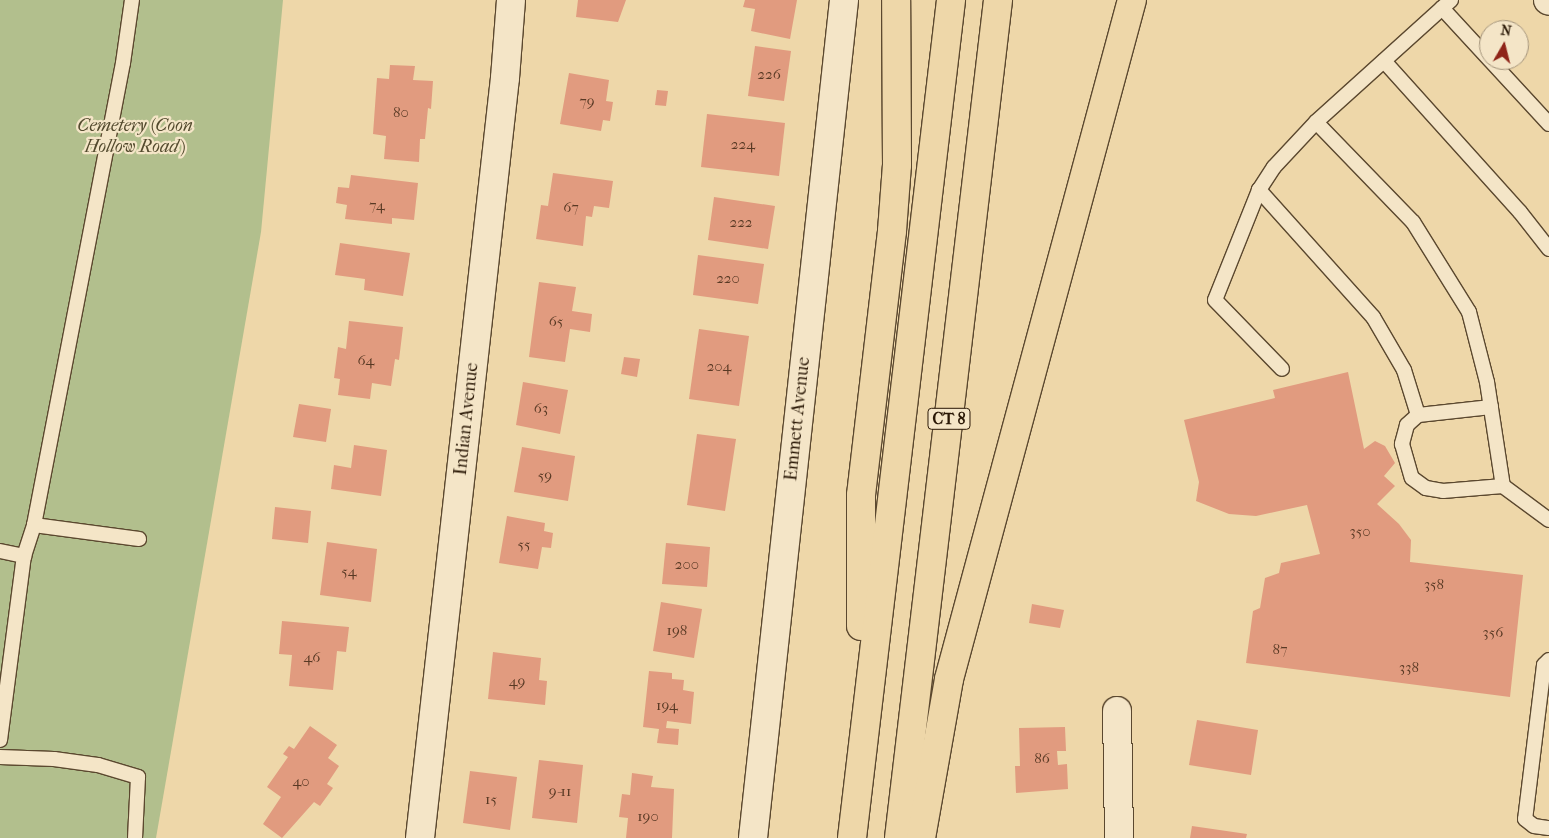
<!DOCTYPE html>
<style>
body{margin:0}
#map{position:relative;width:1549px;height:838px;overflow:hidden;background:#eed7a9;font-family:"IM FELL French Canon",serif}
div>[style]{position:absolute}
.green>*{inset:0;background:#b2bf8d}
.building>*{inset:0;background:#e19b7f}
.roads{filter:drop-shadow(1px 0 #5b482f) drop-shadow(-1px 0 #5b482f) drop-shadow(0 1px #5b482f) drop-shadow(0 -1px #5b482f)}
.service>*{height:14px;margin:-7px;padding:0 7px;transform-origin:7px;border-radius:7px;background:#f4e5c7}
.minor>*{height:28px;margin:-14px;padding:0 14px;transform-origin:14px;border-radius:14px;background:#f4e5c7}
.tertiary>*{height:28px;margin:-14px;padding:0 14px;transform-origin:14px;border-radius:14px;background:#f4e5c7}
.motorway>*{height:28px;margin:-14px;padding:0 14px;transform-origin:14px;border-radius:14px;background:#eed7a9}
span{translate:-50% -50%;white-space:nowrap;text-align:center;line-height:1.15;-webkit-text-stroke:4.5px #f4e5c7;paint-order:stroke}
.number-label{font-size:15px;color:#583924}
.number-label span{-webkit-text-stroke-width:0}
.shield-label span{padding:1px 4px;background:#f4e5c7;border:1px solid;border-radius:4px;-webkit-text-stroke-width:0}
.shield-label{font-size:16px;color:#2a1806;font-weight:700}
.park-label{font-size:18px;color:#534a2e;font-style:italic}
.street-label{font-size:18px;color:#2a1806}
.north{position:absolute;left:1479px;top:20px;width:50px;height:50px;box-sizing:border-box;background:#f4e5c7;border:1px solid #a3937a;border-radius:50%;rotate:8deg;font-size:14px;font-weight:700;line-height:20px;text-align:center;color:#2a1806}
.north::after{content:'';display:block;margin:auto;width:18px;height:22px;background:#8f2418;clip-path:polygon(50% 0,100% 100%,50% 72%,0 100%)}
</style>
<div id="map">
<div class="green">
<div style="clip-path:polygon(0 0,283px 0,261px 232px,156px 838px,0 838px)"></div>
</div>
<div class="building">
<div style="clip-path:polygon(578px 0,626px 0,618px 22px,576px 17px)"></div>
<div style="clip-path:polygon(745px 0,797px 0,790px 39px,751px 31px,755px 9px,743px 7px)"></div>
<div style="clip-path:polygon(755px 46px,791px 51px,784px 101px,748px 96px)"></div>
<div style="clip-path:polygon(390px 65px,415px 66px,413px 80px,433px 81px,431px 109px,428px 108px,425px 139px,420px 139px,419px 162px,384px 159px,386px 136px,373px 134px,377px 78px,389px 79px)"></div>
<div style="clip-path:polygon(569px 73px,609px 80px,606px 101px,613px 102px,610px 121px,603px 120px,601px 131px,560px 124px)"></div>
<div style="clip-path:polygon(657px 90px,668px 91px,666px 106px,655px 105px)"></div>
<div style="clip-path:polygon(707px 114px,785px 123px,779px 176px,701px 167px)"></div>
<div style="clip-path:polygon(553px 173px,613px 181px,609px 208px,594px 206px,592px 217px,586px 216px,583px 246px,536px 239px,541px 205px,548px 206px)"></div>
<div style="clip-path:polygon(351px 175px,418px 183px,414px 220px,392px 218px,392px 224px,345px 219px,347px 205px,336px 203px,338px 187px,349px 188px)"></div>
<div style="clip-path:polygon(714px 197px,775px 206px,768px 249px,708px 240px)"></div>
<div style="clip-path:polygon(340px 243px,410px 253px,403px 296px,364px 290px,365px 279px,335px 275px)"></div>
<div style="clip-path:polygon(698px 255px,764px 264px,758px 304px,693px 295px)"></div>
<div style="clip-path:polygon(539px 282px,576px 287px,572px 311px,592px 314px,590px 332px,570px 329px,565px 362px,529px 357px)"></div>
<div style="clip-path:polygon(349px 321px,403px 327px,399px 360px,395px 359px,391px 386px,372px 383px,370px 399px,338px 395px,340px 379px,334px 378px,338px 347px,346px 349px)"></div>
<div style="clip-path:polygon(699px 329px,749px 336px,739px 406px,689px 399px)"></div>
<div style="clip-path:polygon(624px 357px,640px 359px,637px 377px,621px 374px)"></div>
<div style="clip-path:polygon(1348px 372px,1364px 449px,1375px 441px,1385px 446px,1395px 463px,1384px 476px,1395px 486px,1377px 504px,1399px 524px,1411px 540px,1410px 562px,1523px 575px,1510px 697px,1246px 663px,1253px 611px,1260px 608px,1265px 578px,1279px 573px,1281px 563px,1320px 554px,1307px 505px,1256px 516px,1229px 514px,1196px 501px,1199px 482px,1184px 420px,1275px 398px,1273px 390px)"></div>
<div style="clip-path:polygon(523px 382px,568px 390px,560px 434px,516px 425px)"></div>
<div style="clip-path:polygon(299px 404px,331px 409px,326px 442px,293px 437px)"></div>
<div style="clip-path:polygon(697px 434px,736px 439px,725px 511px,687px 505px)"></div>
<div style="clip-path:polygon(354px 445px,387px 450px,381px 496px,331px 489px,334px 465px,351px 468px)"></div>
<div style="clip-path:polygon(522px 447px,575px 456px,568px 501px,514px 492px)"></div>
<div style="clip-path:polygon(275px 507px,311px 511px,308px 543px,272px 539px)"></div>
<div style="clip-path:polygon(507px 516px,545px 523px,544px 531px,553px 533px,551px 548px,542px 547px,538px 569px,499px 563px)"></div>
<div style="clip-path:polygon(327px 542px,377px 549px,371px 602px,320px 595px)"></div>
<div style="clip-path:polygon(666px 543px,710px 547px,707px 587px,662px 584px)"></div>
<div style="clip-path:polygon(661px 602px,702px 609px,694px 658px,653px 651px)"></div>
<div style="clip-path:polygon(1032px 604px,1064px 610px,1060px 628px,1029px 623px)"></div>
<div style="clip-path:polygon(282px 621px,349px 627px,346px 652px,337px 651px,333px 690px,289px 686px,292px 655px,279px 654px)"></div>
<div style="clip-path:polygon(493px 652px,541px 658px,539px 680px,547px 681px,545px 705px,488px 699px)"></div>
<div style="clip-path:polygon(649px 671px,672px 673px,672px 679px,684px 680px,683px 690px,694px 692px,691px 724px,667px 721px,666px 728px,679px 729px,678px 745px,657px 743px,659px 729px,643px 727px)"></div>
<div style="clip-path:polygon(1197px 720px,1258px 730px,1251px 775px,1189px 765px)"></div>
<div style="clip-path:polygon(310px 726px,337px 745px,328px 758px,339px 766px,327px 784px,333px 788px,320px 806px,314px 802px,282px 838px,263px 824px,281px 797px,267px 787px,288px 757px,283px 754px,289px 746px,294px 749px)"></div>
<div style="clip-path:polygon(1065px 727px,1066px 751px,1057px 751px,1058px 765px,1067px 764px,1068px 789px,1016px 793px,1015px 766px,1020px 766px,1019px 728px)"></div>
<div style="clip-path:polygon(539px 760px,583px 765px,577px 823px,532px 818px)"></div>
<div style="clip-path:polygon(470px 771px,517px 777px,510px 830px,463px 823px)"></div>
<div style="clip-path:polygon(632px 773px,653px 776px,651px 787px,674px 789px,672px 838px,626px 838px,628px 818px,619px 817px,622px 794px,630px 795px)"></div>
<div style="clip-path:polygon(1192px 826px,1247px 834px,1246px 838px,1190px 838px)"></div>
</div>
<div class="roads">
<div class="service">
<div style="left:1442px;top:8px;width:69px;rotate:47.3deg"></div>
<div style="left:1490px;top:60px;width:87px;rotate:47.3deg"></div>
<div style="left:1384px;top:61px;width:203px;rotate:48deg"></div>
<div style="left:1520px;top:212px;width:47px;rotate:51.9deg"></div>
<div style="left:1316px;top:122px;width:182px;rotate:-42.1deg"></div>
<div style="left:1259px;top:190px;width:118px;rotate:111.8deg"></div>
<div style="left:1215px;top:300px;width:96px;rotate:45.8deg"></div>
<div style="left:1491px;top:407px;width:73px;rotate:173.7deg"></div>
<div style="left:1418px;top:415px;width:15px;rotate:138deg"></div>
<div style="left:1407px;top:425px;width:20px;rotate:105deg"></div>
<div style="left:1402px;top:444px;width:35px;rotate:74deg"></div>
<div style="left:1412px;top:478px;width:17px;rotate:36deg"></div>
<div style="left:1426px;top:488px;width:17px;rotate:10deg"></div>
<div style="left:1443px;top:491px;width:60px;rotate:-4.8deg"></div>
<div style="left:1418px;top:415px;width:47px;rotate:-107.3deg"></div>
<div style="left:1404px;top:370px;width:61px;rotate:-120.3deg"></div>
<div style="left:1373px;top:317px;width:171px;rotate:-131.9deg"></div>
<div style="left:1259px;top:190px;width:27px;rotate:-57deg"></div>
<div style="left:1274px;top:167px;width:62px;rotate:-47deg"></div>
<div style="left:1316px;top:122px;width:139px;rotate:45.9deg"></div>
<div style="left:1413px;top:222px;width:106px;rotate:58.1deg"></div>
<div style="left:1469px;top:312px;width:72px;rotate:75.6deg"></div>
<div style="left:1487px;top:382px;width:105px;rotate:81.3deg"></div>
<div style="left:1503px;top:486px;width:57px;rotate:36.5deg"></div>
<div style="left:34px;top:525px;width:106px;rotate:7.6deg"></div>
<div style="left:0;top:551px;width:25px;rotate:12deg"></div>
<div style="left:1549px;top:660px;width:7px;rotate:135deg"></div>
<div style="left:1544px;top:665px;width:155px;rotate:97deg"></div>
<div style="left:1525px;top:819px;width:11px;rotate:38deg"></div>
<div style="left:1534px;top:826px;width:15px;rotate:8deg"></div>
<div style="left:0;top:740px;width:186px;rotate:-82.6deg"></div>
<div style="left:24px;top:556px;width:33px;rotate:-72deg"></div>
<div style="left:34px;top:525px;width:470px;rotate:-79.1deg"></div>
<div style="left:123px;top:63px;width:64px;rotate:-81.9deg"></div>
<div style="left:0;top:757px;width:54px;rotate:2.1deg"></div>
<div style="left:54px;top:759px;width:44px;rotate:7.8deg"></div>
<div style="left:98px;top:765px;width:42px;rotate:16.7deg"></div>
<div style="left:138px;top:777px;width:61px;rotate:92.8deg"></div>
</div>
<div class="minor">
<div style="left:1117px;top:711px;width:127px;rotate:89.1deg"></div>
<div style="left:420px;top:838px;width:765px;rotate:-83.62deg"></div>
<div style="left:505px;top:78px;width:78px;rotate:-85.6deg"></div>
<div style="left:753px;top:838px;width:843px;rotate:-83.8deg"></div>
</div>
<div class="tertiary">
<div style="left:1548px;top:0;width:1px;rotate:45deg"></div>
</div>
<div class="motorway">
<div style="left:861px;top:626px;width:131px;rotate:-90deg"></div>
<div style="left:861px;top:495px;width:266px;rotate:-83.3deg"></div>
<div style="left:892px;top:231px;width:66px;rotate:-85.7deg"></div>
<div style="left:897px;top:165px;width:165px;rotate:-90.3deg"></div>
<div style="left:852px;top:838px;width:844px;rotate:-83.26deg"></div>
<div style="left:899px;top:838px;width:844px;rotate:-83.26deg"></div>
<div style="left:921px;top:838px;width:161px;rotate:-80deg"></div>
<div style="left:949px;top:679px;width:703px;rotate:-74.92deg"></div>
</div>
</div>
<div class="number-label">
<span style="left:769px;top:75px">226</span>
<span style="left:587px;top:102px">79</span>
<span style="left:401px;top:113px">80</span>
<span style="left:743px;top:145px">224</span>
<span style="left:377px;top:206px">74</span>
<span style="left:571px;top:208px">67</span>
<span style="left:741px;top:223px">222</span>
<span style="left:728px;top:279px">220</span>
<span style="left:556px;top:322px">65</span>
<span style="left:366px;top:361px">64</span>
<span style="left:719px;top:367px">204</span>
<span style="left:541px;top:409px">63</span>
<span style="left:545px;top:476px">59</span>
<span style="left:1360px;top:532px">350</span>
<span style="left:524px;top:545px">55</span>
<span style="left:687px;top:565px">200</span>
<span style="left:349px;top:572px">54</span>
<span style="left:1434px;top:585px">358</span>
<span style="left:677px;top:631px">198</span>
<span style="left:1493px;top:633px">356</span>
<span style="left:1280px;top:650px">87</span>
<span style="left:312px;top:658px">46</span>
<span style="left:1409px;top:668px">338</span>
<span style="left:517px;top:682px">49</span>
<span style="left:667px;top:706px">194</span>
<span style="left:1042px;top:759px">86</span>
<span style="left:301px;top:782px">40</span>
<span style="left:560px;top:792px">9-11</span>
<span style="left:491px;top:800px">15</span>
<span style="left:648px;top:817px">190</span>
</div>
<div class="shield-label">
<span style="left:949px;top:419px">CT 8</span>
</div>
<div class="park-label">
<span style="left:135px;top:137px">Cemetery (Coon<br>Hollow Road)</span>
</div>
<div class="street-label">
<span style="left:467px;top:419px;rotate:-84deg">Indian Avenue</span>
<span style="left:798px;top:419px;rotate:-84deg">Emmett Avenue</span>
</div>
<div class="north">N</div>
</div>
